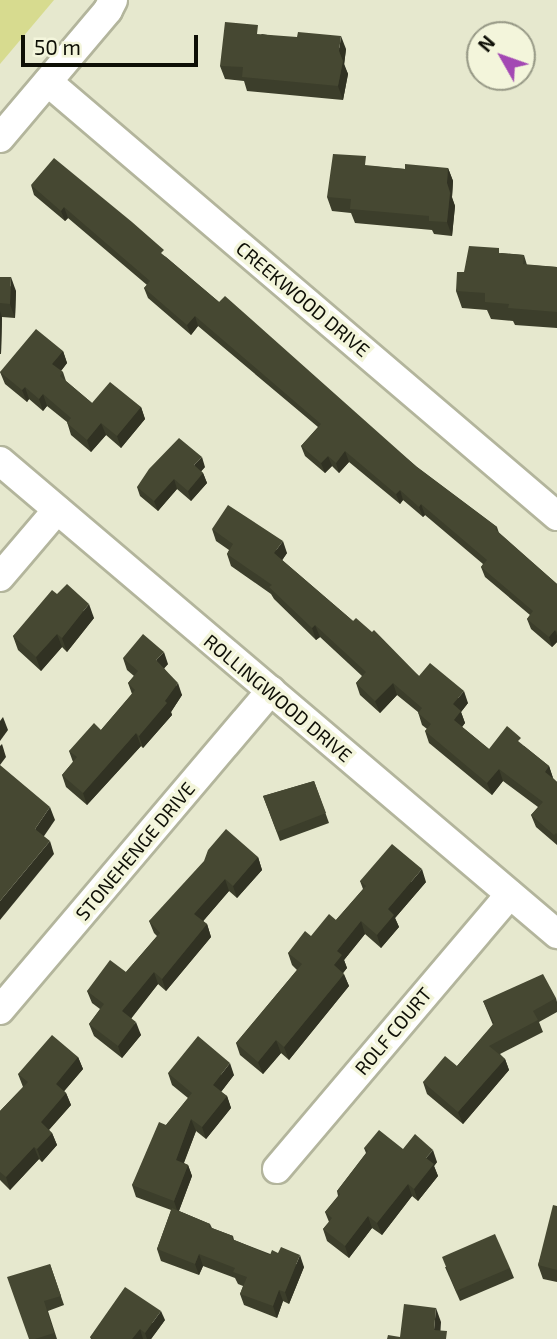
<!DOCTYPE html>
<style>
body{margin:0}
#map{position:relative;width:557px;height:1339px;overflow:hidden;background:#e6e8ce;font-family:"Exo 2",sans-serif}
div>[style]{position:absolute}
.green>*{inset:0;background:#d7db8f}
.roads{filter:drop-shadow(2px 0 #b3b59c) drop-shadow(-2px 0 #b3b59c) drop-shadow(0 2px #b3b59c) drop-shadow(0 -2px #b3b59c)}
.street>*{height:28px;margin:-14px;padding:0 14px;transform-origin:14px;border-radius:14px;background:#fff}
.wall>*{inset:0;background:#3c3e2b}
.shaded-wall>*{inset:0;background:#313223}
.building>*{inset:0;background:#464832}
span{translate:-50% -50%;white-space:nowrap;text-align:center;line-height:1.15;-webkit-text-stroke:7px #f3f5db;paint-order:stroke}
.street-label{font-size:19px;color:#0e0f06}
.north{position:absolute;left:466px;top:21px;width:70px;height:70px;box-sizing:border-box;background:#f3f5db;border:2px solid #979986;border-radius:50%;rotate:310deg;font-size:19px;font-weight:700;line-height:28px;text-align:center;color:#0e0f06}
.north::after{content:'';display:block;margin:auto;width:24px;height:32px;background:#a348b3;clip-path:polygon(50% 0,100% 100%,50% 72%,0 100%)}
.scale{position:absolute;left:21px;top:35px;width:177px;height:32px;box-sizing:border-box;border:4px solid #0e0f06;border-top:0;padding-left:9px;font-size:21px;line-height:24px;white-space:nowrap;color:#0e0f06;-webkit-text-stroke:5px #f3f5db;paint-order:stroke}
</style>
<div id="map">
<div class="green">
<div style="clip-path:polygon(0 0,54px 0,0 64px)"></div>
</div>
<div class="roads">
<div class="street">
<div style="left:48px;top:82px;width:669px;rotate:40.45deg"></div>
<div style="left:0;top:138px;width:167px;rotate:-49.8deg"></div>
<div style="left:108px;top:10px;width:11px;rotate:-63deg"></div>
<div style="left:0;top:461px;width:731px;rotate:40.34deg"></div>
<div style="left:0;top:577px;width:88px;rotate:-49.6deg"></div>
<div style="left:0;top:1010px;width:419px;rotate:-49.7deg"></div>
<div style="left:277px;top:1169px;width:360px;rotate:-49.7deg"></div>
</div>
</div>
<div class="wall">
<div style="clip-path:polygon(262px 34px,346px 49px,344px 65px,348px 74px,343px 100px,247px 91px,244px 81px,225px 79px,220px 66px)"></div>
<div style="clip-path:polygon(369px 166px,405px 169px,448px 168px,453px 181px,452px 197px,455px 206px,452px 236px,434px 234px,432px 230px,355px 223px,351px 213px,332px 211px,327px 197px)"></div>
<div style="clip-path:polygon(31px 185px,166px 257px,219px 302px,417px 467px,497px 527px,499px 533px,557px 584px,557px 642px,552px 647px,531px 629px,527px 619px,530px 615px,485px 577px,481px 567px,483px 564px,425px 515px,423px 517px,403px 500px,400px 504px,349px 462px,339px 473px,332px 466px,325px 473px,305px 456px,301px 446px,318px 427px,198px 326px,191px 335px,148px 298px,144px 288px,147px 285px,68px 218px,65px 221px,34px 195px)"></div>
<div style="clip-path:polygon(501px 253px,524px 255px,527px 265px,557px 267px,557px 328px,515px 325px,513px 321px,491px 319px,487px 310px,462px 308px,456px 291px,464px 272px)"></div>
<div style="clip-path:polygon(0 277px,16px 291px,15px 318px,2px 317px,1px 354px,0 354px)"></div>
<div style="clip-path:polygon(63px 351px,67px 363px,61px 371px,63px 372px,66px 381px,92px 403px,141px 407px,145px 419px,121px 448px,106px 435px,91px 452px,71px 435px,67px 422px,47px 406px,43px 411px,29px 399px,27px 402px,5px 384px,0 372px)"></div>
<div style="clip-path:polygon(205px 467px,201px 471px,203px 473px,207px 483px,191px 501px,177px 489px,158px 511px,140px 496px,137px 487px)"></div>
<div style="clip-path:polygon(212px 529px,287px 553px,282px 560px,353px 621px,419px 676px,468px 703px,461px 712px,465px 723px,462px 727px,489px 749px,524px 746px,549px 766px,553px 778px,557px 782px,557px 845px,536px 827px,531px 815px,538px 807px,503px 781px,492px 795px,429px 743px,425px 731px,427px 729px,422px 725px,418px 712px,397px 695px,380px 713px,360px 695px,356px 683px,362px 676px,320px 637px,316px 640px,274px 599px,271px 594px,231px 566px,227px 554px,229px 550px,216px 541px)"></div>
<div style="clip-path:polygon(57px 594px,94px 618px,67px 652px,62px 647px,41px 671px,18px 650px,13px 636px)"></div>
<div style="clip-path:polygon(123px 658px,168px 664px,164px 668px,182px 695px,171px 712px,172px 715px,143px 748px,141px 746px,87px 805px,66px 787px,62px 775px,73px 762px,69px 751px,101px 730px,132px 694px,128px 683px,134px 676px,127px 670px)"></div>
<div style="clip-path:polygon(314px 781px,329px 823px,280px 841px,263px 796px)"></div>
<div style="clip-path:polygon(258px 857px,262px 870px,237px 898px,229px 891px,203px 921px,207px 924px,211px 937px,166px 991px,158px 984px,131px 1018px,141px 1035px,122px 1058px,94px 1036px,89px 1024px,100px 1009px,92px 1003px,87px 991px,126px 972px,157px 936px,154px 933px,149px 921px)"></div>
<div style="clip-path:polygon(360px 881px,426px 882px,395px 918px,399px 927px,381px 948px,365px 934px,344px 960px,347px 968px,343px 973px,349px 986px,289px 1060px,281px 1053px,263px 1074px,240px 1055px,236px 1043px,297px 970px,292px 965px,288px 953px,336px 920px,363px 889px)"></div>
<div style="clip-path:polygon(556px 998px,557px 1002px,557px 1012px,539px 1022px,543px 1032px,500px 1054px,505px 1059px,509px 1070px,463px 1124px,427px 1094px,423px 1082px,457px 1066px,493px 1025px,483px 1001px)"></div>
<div style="clip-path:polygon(78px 1057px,83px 1069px,64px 1091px,66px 1093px,71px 1105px,49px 1130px,52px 1133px,57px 1145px,42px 1162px,39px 1159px,10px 1190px,0 1180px,0 1111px,23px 1087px,18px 1074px)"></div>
<div style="clip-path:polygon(168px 1073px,234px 1075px,221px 1092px,227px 1096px,231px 1108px,206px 1139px,196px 1131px,184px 1163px,188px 1165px,192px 1176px,179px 1211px,210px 1224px,212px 1228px,233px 1236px,234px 1240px,304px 1267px,289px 1304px,283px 1301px,277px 1318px,244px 1305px,240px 1294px,243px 1286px,238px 1284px,235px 1278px,203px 1266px,199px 1275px,161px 1261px,157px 1249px,171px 1210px,136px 1197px,132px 1185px,166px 1125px,188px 1098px,172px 1085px)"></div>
<div style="clip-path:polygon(364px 1148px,403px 1149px,437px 1162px,434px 1166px,438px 1176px,418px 1201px,412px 1196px,382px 1235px,372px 1228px,349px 1258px,327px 1241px,323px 1229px,329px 1222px,325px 1212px,338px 1196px,337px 1191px,366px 1153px)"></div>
<div style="clip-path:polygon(557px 1206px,557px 1282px,543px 1279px,538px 1265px)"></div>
<div style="clip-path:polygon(50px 1264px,64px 1305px,48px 1311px,57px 1339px,29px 1339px)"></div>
<div style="clip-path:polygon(445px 1267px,510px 1268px,514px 1278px,460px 1301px)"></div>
<div style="clip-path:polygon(165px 1320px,151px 1339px,91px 1339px,90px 1337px)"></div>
</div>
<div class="shaded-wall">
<div style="clip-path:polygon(341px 36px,346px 49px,344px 65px,339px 51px)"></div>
<div style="clip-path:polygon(343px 61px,348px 74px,343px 100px,338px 86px)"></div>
<div style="clip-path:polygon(448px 168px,453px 181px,452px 197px,447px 183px)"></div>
<div style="clip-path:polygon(450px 193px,455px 206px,452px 236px,447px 222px)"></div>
<div style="clip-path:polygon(64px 207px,68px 218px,65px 221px,61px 211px)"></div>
<div style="clip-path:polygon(11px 277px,16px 291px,15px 318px,10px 304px)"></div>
<div style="clip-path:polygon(0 311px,2px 317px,1px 354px,0 351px)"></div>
<div style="clip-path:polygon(195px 316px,198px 326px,191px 335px,187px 325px)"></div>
<div style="clip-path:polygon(63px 351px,67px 363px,57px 376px,52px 364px)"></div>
<div style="clip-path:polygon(25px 387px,29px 399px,27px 402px,22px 390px)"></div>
<div style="clip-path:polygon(43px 394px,47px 406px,43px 411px,39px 399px)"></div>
<div style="clip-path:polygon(141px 407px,145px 419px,121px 448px,117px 436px)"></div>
<div style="clip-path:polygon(101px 423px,106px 435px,91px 452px,87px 440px)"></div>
<div style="clip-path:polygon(345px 451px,349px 462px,339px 473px,336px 463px)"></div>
<div style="clip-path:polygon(328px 456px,332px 466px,325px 473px,321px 463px)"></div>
<div style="clip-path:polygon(202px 457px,205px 467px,198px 475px,194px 465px)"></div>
<div style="clip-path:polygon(203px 473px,207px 483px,191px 501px,188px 491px)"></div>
<div style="clip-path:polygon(174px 479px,177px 489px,158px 511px,154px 501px)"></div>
<div style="clip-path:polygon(400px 490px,403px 500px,400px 504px,396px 494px)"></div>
<div style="clip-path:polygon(421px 504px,425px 515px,423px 517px,419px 507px)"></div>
<div style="clip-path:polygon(283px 541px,287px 553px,279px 565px,274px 553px)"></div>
<div style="clip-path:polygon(89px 604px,94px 618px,67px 652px,62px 638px)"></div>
<div style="clip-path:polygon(315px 625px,320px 637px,316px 640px,312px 628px)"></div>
<div style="clip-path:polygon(555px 630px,557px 636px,557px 642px,552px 647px,549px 637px)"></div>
<div style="clip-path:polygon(57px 634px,62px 647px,41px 671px,36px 657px)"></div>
<div style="clip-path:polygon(164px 652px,168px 664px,161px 672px,156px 660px)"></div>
<div style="clip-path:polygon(178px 683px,182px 695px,171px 712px,172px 715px,143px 748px,139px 736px)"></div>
<div style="clip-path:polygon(393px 683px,397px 695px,380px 713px,375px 701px)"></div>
<div style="clip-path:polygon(464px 691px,468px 703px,461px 712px,465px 723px,458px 732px,454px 720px,453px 704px)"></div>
<div style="clip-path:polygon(3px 717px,8px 730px,0 741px,0 721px)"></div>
<div style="clip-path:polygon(136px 733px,141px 746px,87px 805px,83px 793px)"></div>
<div style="clip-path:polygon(2px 744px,6px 757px,0 765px,0 746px)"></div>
<div style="clip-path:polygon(549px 766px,553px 778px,545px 772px)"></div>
<div style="clip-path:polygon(499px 769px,503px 781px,492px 795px,487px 783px)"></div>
<div style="clip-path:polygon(50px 807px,55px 820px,40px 842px,35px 829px)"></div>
<div style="clip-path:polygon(50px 841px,54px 854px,0 920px,0 901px)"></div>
<div style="clip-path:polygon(258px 857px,262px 870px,237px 898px,233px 886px)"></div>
<div style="clip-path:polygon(422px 869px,426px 882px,395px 918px,399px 927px,381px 948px,377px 935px,388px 909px)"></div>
<div style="clip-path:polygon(225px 879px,229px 891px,199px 926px,194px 914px)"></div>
<div style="clip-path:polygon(361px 921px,365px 934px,344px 960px,347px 968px,339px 978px,334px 965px,337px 951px)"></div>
<div style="clip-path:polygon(207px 924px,211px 937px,166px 991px,162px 979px)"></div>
<div style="clip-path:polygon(154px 972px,158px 984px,127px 1024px,122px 1011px)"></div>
<div style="clip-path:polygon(344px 974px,349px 986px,289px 1060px,284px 1047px)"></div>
<div style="clip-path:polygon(136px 1022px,141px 1035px,122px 1058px,118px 1046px)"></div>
<div style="clip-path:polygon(276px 1040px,281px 1053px,263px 1074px,258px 1062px)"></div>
<div style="clip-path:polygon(78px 1057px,83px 1069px,60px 1096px,56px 1084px)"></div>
<div style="clip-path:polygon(505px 1059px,509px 1070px,463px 1124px,458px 1112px)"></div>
<div style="clip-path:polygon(230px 1063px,234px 1075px,217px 1097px,213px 1085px)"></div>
<div style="clip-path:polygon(66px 1093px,71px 1105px,45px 1134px,41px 1122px)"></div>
<div style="clip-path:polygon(227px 1096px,231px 1108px,206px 1139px,202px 1127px)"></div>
<div style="clip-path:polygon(191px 1119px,196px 1131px,180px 1172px,176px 1160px)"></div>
<div style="clip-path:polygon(52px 1133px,57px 1145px,42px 1162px,37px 1149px)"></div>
<div style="clip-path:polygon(34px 1147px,39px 1159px,10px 1190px,6px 1177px)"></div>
<div style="clip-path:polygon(433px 1150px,437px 1162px,434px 1166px,438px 1176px,418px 1201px,414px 1189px,426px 1158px)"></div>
<div style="clip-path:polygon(188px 1165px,192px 1176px,178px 1213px,174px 1201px)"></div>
<div style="clip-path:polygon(408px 1184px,412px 1196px,382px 1235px,377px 1223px)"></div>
<div style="clip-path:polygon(368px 1216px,372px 1228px,349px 1258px,345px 1246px)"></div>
<div style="clip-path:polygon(199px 1254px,203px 1266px,199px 1275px,195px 1264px)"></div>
<div style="clip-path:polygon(300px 1255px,304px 1267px,289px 1304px,285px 1292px)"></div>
<div style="clip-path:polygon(279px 1290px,283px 1301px,277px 1318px,273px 1306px)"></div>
<div style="clip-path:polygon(436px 1308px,441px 1322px,440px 1339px,434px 1330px)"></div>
<div style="clip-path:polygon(161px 1311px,165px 1320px,151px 1339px,147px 1339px,145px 1333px)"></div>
<div style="clip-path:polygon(140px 1329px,143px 1339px,132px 1339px)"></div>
</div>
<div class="building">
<div style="clip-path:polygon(225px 22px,258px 25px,257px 34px,297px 37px,298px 32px,341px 36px,339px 51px,343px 61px,338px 86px,242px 77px,243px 67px,220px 66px)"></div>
<div style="clip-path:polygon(333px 154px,366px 156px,365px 165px,405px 169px,405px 164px,448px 168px,447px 183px,450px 193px,447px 222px,429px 221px,429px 216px,350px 209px,351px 199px,327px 197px)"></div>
<div style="clip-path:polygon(54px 158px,132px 222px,164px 250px,161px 253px,219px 302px,225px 296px,417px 467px,497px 527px,495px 529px,557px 584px,557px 632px,555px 630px,549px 637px,527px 619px,533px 611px,481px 567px,487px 560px,421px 504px,419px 507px,400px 490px,396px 494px,345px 451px,336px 463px,328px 456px,321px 463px,301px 446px,321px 424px,195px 316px,187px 325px,144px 288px,150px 281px,64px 207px,61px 211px,31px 185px)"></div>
<div style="clip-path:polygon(469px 246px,499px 248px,499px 253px,524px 255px,523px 264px,557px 267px,557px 312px,508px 308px,509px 304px,485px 302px,485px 293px,456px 291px,457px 272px,464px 272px)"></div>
<div style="clip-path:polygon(0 277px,11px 277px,10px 304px,0 303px)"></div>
<div style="clip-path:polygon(36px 329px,63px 351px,52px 364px,63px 372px,60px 376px,92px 403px,110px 382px,141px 407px,117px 436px,101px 423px,87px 440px,67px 423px,71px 418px,43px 394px,39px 399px,25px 387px,22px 390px,0 372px)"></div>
<div style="clip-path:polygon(179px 438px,202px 457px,194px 465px,203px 473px,188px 491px,174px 479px,154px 501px,137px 487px,149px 469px)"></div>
<div style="clip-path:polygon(228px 505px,283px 541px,274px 553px,353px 621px,356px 618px,372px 632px,374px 630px,419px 676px,430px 663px,464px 691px,453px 704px,461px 711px,454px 720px,489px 749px,507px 726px,521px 738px,518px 741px,549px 766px,545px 772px,557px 782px,557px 834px,556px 833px,554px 835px,531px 815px,543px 802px,499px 769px,487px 783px,425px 731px,431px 724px,418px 713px,422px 708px,393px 683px,375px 701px,356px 683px,366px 672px,315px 625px,312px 628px,269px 587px,272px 585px,227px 554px,233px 544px,212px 529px)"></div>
<div style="clip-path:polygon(67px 584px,89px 604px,62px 638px,57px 634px,36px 657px,13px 636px,52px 590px,57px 594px)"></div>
<div style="clip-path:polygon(143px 634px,164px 652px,156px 660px,178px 683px,165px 701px,167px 703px,139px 736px,136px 733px,83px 793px,62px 775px,77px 757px,69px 751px,94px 723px,101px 730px,135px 690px,128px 683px,138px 671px,123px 658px)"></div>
<div style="clip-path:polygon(0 765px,50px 807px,35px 829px,50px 841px,0 901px)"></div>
<div style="clip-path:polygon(314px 781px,326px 813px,277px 832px,263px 796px)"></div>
<div style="clip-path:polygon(226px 829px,258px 857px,233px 886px,225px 879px,194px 914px,207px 924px,162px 979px,154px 972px,122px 1011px,136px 1022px,118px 1046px,89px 1024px,104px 1004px,87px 991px,110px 960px,126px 972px,160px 933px,149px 921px,204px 861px,208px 850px)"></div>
<div style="clip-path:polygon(392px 844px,422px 869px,388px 909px,394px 915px,377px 935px,361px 921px,337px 951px,342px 955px,334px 965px,344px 974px,284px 1047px,276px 1040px,258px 1062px,236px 1043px,302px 964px,288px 953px,305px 931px,311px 936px,329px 914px,336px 920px,366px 886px,360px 881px)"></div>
<div style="clip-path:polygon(543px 974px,556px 998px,533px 1011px,538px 1020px,489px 1046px,505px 1059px,458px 1112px,423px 1082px,445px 1056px,457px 1066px,494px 1023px,483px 1001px)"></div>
<div style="clip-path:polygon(52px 1035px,78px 1057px,56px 1084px,66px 1093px,41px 1122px,52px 1133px,37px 1149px,34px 1147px,6px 1177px,0 1172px,0 1111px,28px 1082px,18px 1074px)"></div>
<div style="clip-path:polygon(198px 1036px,230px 1063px,213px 1085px,227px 1096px,202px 1127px,191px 1119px,176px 1160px,188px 1165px,174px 1201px,132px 1185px,159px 1122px,166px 1125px,192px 1093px,168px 1073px)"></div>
<div style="clip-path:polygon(379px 1130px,403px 1149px,415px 1134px,433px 1150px,426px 1158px,434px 1164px,414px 1189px,408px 1184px,377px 1223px,368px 1216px,345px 1246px,323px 1229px,332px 1218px,325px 1212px,340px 1194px,337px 1191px,368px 1151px,364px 1148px)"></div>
<div style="clip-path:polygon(553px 1205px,557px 1206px,557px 1270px,538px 1265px)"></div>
<div style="clip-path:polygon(172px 1208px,210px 1224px,209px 1227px,233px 1236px,232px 1239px,270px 1255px,272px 1250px,278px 1253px,281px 1247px,300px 1255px,285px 1292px,279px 1290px,273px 1306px,240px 1294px,247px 1277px,233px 1272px,235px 1268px,199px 1254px,195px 1264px,157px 1249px)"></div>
<div style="clip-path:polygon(495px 1234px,510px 1268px,456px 1291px,442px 1257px)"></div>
<div style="clip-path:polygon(50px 1264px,61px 1296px,44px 1301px,54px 1333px,35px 1339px,29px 1339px,7px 1277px)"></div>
<div style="clip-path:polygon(125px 1287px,161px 1311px,145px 1333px,140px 1329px,132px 1339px,93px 1339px,90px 1337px)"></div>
<div style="clip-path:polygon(404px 1304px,436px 1308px,434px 1330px,447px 1331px,446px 1339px,387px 1339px,388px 1335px,400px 1337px)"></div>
</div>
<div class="street-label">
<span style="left:303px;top:299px;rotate:40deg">CREEKWOOD DRIVE</span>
<span style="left:278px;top:698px;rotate:40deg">ROLLINGWOOD DRIVE</span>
<span style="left:135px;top:851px;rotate:-50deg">STONEHENGE DRIVE</span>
<span style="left:393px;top:1031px;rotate:-50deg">ROLF COURT</span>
</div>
<div class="north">N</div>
<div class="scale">50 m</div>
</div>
